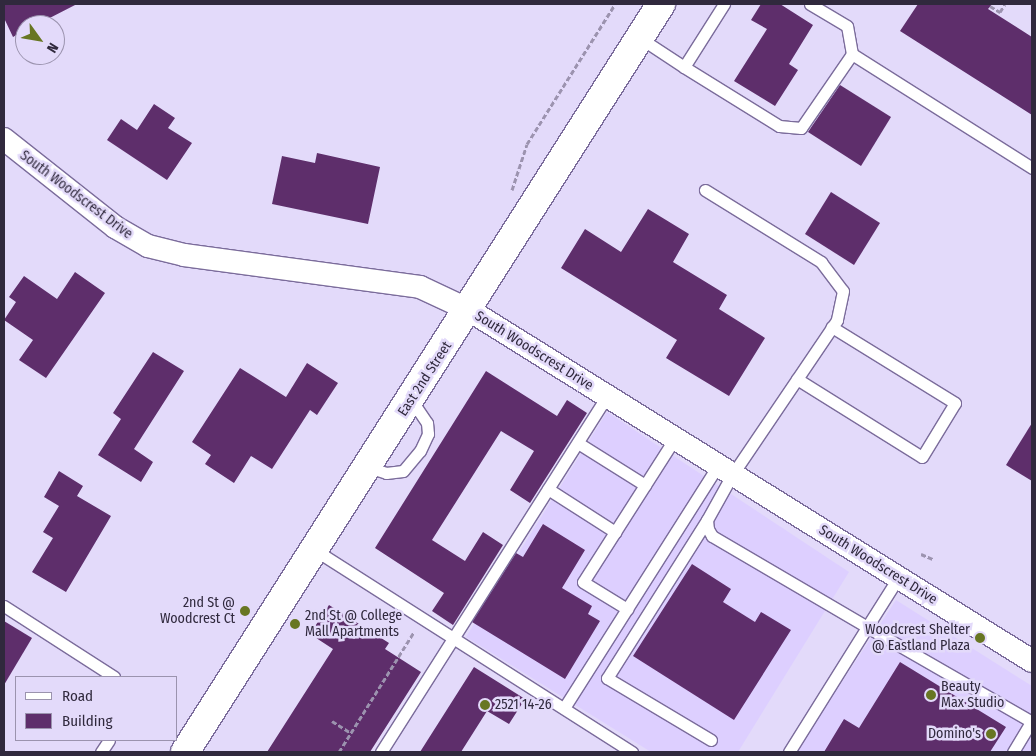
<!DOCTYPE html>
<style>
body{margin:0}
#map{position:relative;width:1036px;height:756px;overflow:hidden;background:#e3dafa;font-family:"Fira Sans Condensed",sans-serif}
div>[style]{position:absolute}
.built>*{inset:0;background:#ddcfff}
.building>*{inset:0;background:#5e2e6b}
.path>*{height:3px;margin-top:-1.5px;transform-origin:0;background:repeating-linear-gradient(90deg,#9c93af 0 5px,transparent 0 7.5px)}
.roads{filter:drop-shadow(1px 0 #7b6c9b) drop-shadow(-1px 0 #7b6c9b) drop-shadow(0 1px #7b6c9b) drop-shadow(0 -1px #7b6c9b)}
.service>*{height:11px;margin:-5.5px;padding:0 5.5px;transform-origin:5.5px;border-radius:5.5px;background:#fff}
.minor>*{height:22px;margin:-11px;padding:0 11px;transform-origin:11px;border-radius:11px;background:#fff}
.tertiary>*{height:28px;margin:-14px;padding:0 14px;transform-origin:14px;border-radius:14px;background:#fff}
.dots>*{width:14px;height:14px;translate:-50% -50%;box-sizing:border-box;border:2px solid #e3dafa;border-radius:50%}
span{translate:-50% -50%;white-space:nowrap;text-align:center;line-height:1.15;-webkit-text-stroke:5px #e3dafa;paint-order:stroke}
.street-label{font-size:14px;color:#30293d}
.poi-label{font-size:14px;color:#30293d}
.right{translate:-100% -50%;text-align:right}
.left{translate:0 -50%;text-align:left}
.frame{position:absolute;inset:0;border:5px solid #30293d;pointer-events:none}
.legend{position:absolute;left:15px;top:676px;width:162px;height:65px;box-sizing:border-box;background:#e3dafa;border:1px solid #9b93ae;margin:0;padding:6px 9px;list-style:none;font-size:15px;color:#30293d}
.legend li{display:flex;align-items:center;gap:10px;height:25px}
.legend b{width:25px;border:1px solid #9b93ae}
.north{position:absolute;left:15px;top:15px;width:50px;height:50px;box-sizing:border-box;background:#e3dafa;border:1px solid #9b93ae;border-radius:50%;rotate:122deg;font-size:14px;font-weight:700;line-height:20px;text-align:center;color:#30293d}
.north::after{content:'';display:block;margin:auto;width:18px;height:22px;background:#687623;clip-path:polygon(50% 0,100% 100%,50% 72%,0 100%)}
</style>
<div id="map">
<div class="built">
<div style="clip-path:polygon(607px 412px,849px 572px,738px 752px,651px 752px,466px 637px)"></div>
<div style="clip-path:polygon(896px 600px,1032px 686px,1032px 752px,796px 752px)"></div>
</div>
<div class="building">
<div style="clip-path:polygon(4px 4px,77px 4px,36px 25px,25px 25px,25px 30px,13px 37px,4px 18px)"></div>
<div style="clip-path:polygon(761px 4px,780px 4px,813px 25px,789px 64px,798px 70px,775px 106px,734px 81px,767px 29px,751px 20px)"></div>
<div style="clip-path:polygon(918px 4px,992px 4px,988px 9px,1032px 37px,1032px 115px,900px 31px)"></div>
<div style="clip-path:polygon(840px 85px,891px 117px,861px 166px,808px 132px)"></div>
<div style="clip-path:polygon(154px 104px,175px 118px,168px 128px,192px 143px,167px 180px,107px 140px,121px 119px,137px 130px)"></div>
<div style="clip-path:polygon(317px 153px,380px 167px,368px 224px,272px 204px,282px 156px,315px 163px)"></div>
<div style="clip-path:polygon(831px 192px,880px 223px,854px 265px,805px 234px)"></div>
<div style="clip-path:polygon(648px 209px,689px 234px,673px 262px,727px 295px,719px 309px,765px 338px,729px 396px,666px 358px,677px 340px,561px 268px,585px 229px,621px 252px)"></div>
<div style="clip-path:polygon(75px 272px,105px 293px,46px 378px,19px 360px,33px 340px,4px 320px,16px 302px,9px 297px,24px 276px,57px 299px)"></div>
<div style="clip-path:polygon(153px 352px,184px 371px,134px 449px,153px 462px,141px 482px,98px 455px,121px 419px,113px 413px)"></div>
<div style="clip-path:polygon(307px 363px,338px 383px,317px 415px,310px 410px,272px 469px,251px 456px,234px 483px,205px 464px,211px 455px,192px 442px,240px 368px,286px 397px)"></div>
<div style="clip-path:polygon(486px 371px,557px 416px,567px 400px,587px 413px,530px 503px,510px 490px,534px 451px,501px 431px,432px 540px,465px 561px,483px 532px,503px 545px,453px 625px,432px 611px,444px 593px,375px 548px)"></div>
<div style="clip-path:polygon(1032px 423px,1032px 481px,1006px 465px)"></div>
<div style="clip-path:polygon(59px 471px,83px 486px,77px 496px,111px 516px,66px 592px,32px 572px,53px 538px,43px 532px,59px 506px,44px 497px)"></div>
<div style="clip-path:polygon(543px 524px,585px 550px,562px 588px,592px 606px,588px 614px,600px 621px,565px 679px,472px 622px,516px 553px,523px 557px)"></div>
<div style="clip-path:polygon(692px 564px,731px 589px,723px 602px,755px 622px,761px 612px,791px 630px,734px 720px,633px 656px)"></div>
<div style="clip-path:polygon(329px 605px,389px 643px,385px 649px,421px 672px,370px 752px,267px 752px,333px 649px,310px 634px)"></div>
<div style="clip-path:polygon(4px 621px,32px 638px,4px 685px)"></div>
<div style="clip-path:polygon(900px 662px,1006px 727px,990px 752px,824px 752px,844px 719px,859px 728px)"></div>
<div style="clip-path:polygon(474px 667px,525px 699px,509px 724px,487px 711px,461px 752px,420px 752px)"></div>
</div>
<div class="path">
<div style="left:990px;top:6px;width:12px;rotate:31deg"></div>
<div style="left:1000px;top:12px;width:9px;rotate:-58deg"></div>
<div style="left:512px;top:190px;width:48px;rotate:-71.9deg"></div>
<div style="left:527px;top:144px;width:165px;rotate:-57.8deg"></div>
<div style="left:921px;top:554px;width:13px;rotate:23deg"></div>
<div style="left:332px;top:721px;width:22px;rotate:32deg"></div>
<div style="left:339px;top:752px;width:142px;rotate:-58deg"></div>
</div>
<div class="roads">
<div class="service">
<div style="left:640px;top:38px;width:53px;rotate:33.4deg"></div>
<div style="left:684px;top:67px;width:75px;rotate:-57.6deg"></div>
<div style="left:852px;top:54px;width:213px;rotate:32.3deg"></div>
<div style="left:684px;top:67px;width:112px;rotate:31.8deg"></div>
<div style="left:779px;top:126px;width:22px;rotate:5deg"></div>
<div style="left:801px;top:128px;width:90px;rotate:-55.4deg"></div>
<div style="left:852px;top:54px;width:28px;rotate:-100deg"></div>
<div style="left:847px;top:26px;width:43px;rotate:-149.3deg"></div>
<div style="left:705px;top:190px;width:137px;rotate:31.8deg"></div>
<div style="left:821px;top:262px;width:36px;rotate:53deg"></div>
<div style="left:843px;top:291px;width:30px;rotate:102deg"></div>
<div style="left:837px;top:320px;width:187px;rotate:124.1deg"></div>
<div style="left:732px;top:475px;width:51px;rotate:119.1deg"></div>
<div style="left:707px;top:520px;width:9px;rotate:84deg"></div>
<div style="left:708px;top:529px;width:8px;rotate:60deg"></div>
<div style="left:712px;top:536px;width:180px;rotate:30.4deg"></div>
<div style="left:867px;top:627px;width:58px;rotate:-57.7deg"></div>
<div style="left:797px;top:379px;width:147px;rotate:32deg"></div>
<div style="left:922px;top:457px;width:63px;rotate:-58.6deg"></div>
<div style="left:955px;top:403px;width:145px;rotate:-148.3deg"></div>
<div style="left:578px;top:443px;width:79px;rotate:32.1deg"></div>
<div style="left:645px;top:485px;width:56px;rotate:-57.4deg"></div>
<div style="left:368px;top:467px;width:19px;rotate:18deg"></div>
<div style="left:386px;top:473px;width:17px;rotate:-7deg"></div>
<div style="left:403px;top:471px;width:26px;rotate:-50deg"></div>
<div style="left:420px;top:451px;width:19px;rotate:-65deg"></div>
<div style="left:428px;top:434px;width:11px;rotate:-95deg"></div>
<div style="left:427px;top:423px;width:29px;rotate:-124deg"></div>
<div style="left:548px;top:489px;width:80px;rotate:32.7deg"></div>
<div style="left:615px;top:532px;width:56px;rotate:-57.4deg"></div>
<div style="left:707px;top:520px;width:187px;rotate:122.3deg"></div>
<div style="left:607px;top:678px;width:121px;rotate:30.8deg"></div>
<div style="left:615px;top:532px;width:59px;rotate:122.6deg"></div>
<div style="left:583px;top:582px;width:52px;rotate:31.5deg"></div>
<div style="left:315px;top:550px;width:376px;rotate:32.5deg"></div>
<div style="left:4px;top:606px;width:131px;rotate:32.8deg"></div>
<div style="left:564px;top:708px;width:288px;rotate:-57.6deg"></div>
<div style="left:101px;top:752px;width:14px;rotate:-56deg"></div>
<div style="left:381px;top:752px;width:422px;rotate:-57.6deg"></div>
<div style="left:789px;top:752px;width:147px;rotate:-58deg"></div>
<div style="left:867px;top:627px;width:190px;rotate:29.9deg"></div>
<div style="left:1013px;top:752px;width:37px;rotate:-59deg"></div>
</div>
<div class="minor">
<div style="left:4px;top:139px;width:142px;rotate:38.4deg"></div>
<div style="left:115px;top:227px;width:38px;rotate:30deg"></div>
<div style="left:148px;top:246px;width:37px;rotate:14deg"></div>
<div style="left:184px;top:255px;width:238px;rotate:7.7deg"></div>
<div style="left:420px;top:287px;width:54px;rotate:25.1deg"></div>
<div style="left:469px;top:310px;width:663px;rotate:31.94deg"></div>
</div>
<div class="tertiary">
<div style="left:185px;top:752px;width:887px;rotate:-57.53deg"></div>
</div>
</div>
<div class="dots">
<div style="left:245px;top:611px;background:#687623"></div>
<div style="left:295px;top:624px;background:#687623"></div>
<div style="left:980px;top:638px;background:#687623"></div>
<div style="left:931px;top:695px;background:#687623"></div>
<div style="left:485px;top:705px;background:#687623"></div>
<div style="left:991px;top:734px;background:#687623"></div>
</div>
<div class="street-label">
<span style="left:76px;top:195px;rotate:37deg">South Woodscrest Drive</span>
<span style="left:534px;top:351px;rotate:32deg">South Woodscrest Drive</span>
<span style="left:425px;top:379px;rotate:-57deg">East 2nd Street</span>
<span style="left:878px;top:565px;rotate:32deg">South Woodscrest Drive</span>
</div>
<div class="poi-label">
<span class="right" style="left:235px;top:611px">2nd St @<br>Woodcrest Ct</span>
<span class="left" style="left:305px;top:624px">2nd St @ College<br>Mall Apartments</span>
<span class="right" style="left:970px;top:638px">Woodcrest Shelter<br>@ Eastland Plaza</span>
<span class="left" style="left:941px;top:695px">Beauty<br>Max Studio</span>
<span class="left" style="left:495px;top:705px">2521 14-26</span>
<span class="right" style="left:981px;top:734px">Domino's</span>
</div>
<div class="frame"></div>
<ul class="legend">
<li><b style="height:6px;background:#fff"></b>Road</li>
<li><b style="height:14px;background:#5e2e6b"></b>Building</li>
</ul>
<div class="north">N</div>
</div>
